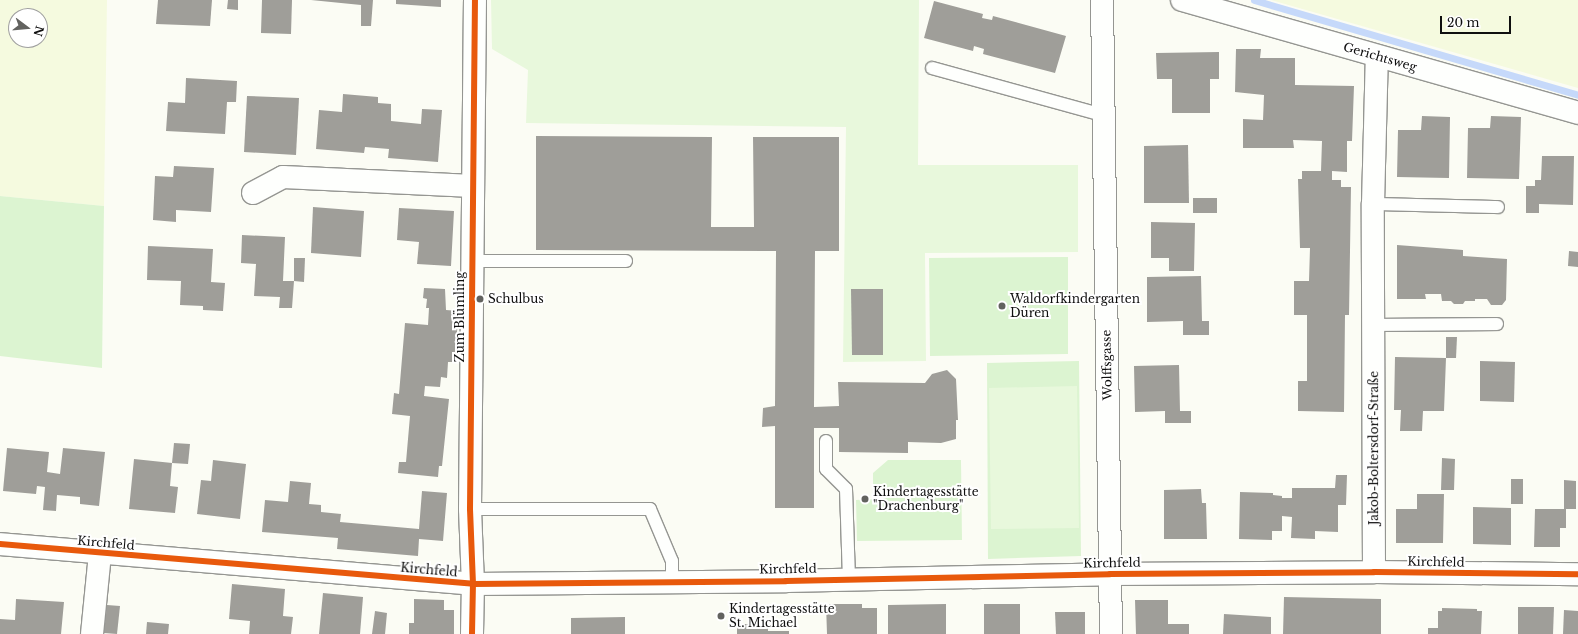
<!DOCTYPE html>
<meta charset="utf-8">
<style>
body{margin:0}
#map{position:relative;width:1578px;height:634px;overflow:hidden;background:#fbfcf4;font-family:"Libre Baskerville",serif}
div>[style]{position:absolute}
.farmland>*{inset:0;background:#f5fadf}
.green>*{inset:0;background:#dcf4d1}
.pitch>*{inset:0;background:#e8f8dc}
.stream>*{height:7px;margin:-3.5px;padding:0 3.5px;transform-origin:3.5px;border-radius:3.5px;background:#c6d9fa}
.building>*{inset:0;background:#9f9e99}
.roads{filter:drop-shadow(1px 0 #959692) drop-shadow(-1px 0 #959692) drop-shadow(0 1px #959692) drop-shadow(0 -1px #959692)}
.service>*{height:12px;margin:-6px;padding:0 6px;transform-origin:6px;border-radius:6px;background:#fefffd}
.minor>*{height:22px;margin:-11px;padding:0 11px;transform-origin:11px;border-radius:11px;background:#fefffd}
.cycleway>*{height:6px;margin:-3px;padding:0 3px;transform-origin:3px;border-radius:3px;background:#e8590c}
.dots>*{width:11px;height:11px;translate:-50% -50%;box-sizing:border-box;border:2px solid #fff;border-radius:50%}
span{translate:-50% -50%;white-space:nowrap;text-align:center;line-height:1.15;-webkit-text-stroke:4px #fff;paint-order:stroke}
.street-label{font-size:12px;color:#0f0f0f}
.poi-label{font-size:12px;color:#0f0f0f}
.left{translate:0 -50%;text-align:left}
.north{position:absolute;left:8px;top:8px;width:40px;height:40px;box-sizing:border-box;background:#fff;border:1px solid #9f9f9f;border-radius:50%;rotate:106deg;font-size:11px;font-weight:700;line-height:16px;text-align:center;color:#0f0f0f}
.north::after{content:'';display:block;margin:auto;width:14px;height:18px;background:#62625f;clip-path:polygon(50% 0,100% 100%,50% 72%,0 100%)}
.scale{position:absolute;left:1440px;top:16px;width:71px;height:18px;box-sizing:border-box;border:2px solid #0f0f0f;border-top:0;padding-left:5px;font-size:12px;line-height:14px;white-space:nowrap;color:#0f0f0f;-webkit-text-stroke:3px #fff;paint-order:stroke}
</style>
<div id="map">
<div class="farmland">
<div style="clip-path:polygon(evenodd,0 0,107px 0,104px 206px,0 196px,0 0,16px 16px,40px 16px,40px 40px,16px 40px,16px 16px)"></div>
<div style="clip-path:polygon(1271px 0,1578px 0,1578px 88px)"></div>
</div>
<div class="green">
<div style="clip-path:polygon(0 196px,104px 206px,102px 368px,0 356px)"></div>
<div style="clip-path:polygon(1068px 257px,1068px 354px,930px 356px,929px 258px)"></div>
<div style="clip-path:polygon(1079px 361px,1081px 556px,988px 559px,987px 363px)"></div>
<div style="clip-path:polygon(888px 460px,961px 460px,962px 540px,857px 541px,856px 500px,873px 499px,873px 473px)"></div>
</div>
<div class="pitch">
<div style="clip-path:polygon(491px 0,919px 0,918px 165px,1078px 165px,1078px 252px,925px 253px,926px 361px,843px 362px,846px 127px,526px 123px,528px 70px,492px 49px)"></div>
<div style="clip-path:polygon(1077px 386px,1079px 528px,991px 529px,989px 388px)"></div>
</div>
<div class="stream">
<div style="left:1254px;top:0;width:338px;rotate:16.3deg"></div>
</div>
<div class="building">
<div style="clip-path:polygon(158px 0,212px 0,210px 26px,156px 24px)"></div>
<div style="clip-path:polygon(228px 0,238px 0,238px 10px,227px 9px)"></div>
<div style="clip-path:polygon(262px 0,292px 0,291px 34px,261px 33px)"></div>
<div style="clip-path:polygon(311px 0,373px 0,371px 26px,361px 26px,361px 5px)"></div>
<div style="clip-path:polygon(396px 0,441px 0,441px 7px,396px 4px)"></div>
<div style="clip-path:polygon(934px 1px,983px 14px,982px 18px,992px 20px,993px 16px,1066px 36px,1055px 73px,983px 54px,984px 49px,974px 46px,973px 51px,924px 38px)"></div>
<div style="clip-path:polygon(1236px 49px,1261px 49px,1260px 58px,1295px 58px,1295px 85px,1354px 86px,1352px 141px,1347px 141px,1347px 172px,1332px 171px,1332px 180px,1341px 180px,1341px 187px,1351px 187px,1349px 315px,1345px 315px,1344px 412px,1298px 411px,1298px 381px,1307px 381px,1307px 315px,1294px 315px,1294px 281px,1309px 281px,1310px 248px,1300px 248px,1298px 179px,1302px 179px,1302px 171px,1321px 171px,1322px 141px,1293px 140px,1294px 148px,1243px 148px,1243px 119px,1263px 120px,1264px 95px,1235px 92px)"></div>
<div style="clip-path:polygon(1219px 52px,1219px 79px,1210px 79px,1210px 113px,1172px 113px,1172px 79px,1157px 79px,1156px 53px)"></div>
<div style="clip-path:polygon(186px 78px,237px 81px,236px 102px,227px 102px,225px 134px,166px 131px,168px 102px,185px 103px)"></div>
<div style="clip-path:polygon(343px 94px,378px 97px,378px 103px,391px 104px,391px 121px,421px 124px,422px 109px,442px 110px,438px 162px,388px 158px,389px 149px,365px 147px,364px 153px,316px 149px,319px 110px,342px 112px)"></div>
<div style="clip-path:polygon(247px 96px,299px 98px,296px 155px,244px 152px)"></div>
<div style="clip-path:polygon(1422px 116px,1450px 117px,1449px 178px,1397px 177px,1398px 130px,1421px 130px)"></div>
<div style="clip-path:polygon(1491px 116px,1521px 117px,1519px 179px,1467px 178px,1468px 128px,1490px 128px)"></div>
<div style="clip-path:polygon(536px 136px,712px 137px,711px 227px,754px 227px,753px 137px,839px 137px,839px 251px,815px 251px,814px 407px,839px 406px,838px 382px,925px 383px,932px 374px,947px 370px,956px 379px,958px 420px,956px 420px,956px 439px,941px 443px,908px 442px,908px 453px,839px 452px,839px 428px,814px 428px,814px 508px,775px 508px,775px 426px,762px 427px,763px 408px,775px 406px,776px 251px,536px 250px)"></div>
<div style="clip-path:polygon(1188px 145px,1189px 203px,1144px 203px,1144px 146px)"></div>
<div style="clip-path:polygon(1542px 156px,1574px 156px,1573px 205px,1539px 204px,1539px 213px,1526px 213px,1526px 186px,1535px 186px,1535px 180px,1541px 180px)"></div>
<div style="clip-path:polygon(174px 166px,214px 168px,211px 212px,176px 210px,176px 222px,153px 220px,155px 176px,173px 177px)"></div>
<div style="clip-path:polygon(1193px 198px,1217px 198px,1217px 213px,1193px 213px)"></div>
<div style="clip-path:polygon(313px 207px,364px 211px,361px 257px,311px 253px)"></div>
<div style="clip-path:polygon(399px 208px,454px 211px,451px 266px,417px 264px,419px 242px,397px 240px)"></div>
<div style="clip-path:polygon(1151px 222px,1195px 223px,1194px 271px,1169px 271px,1169px 258px,1151px 258px)"></div>
<div style="clip-path:polygon(242px 235px,285px 237px,283px 281px,294px 281px,292px 308px,279px 308px,280px 297px,254px 296px,256px 264px,241px 263px)"></div>
<div style="clip-path:polygon(1397px 245px,1463px 250px,1463px 256px,1507px 259px,1506px 300px,1502px 305px,1491px 305px,1487px 299px,1475px 299px,1475px 301px,1465px 301px,1463px 304px,1454px 304px,1451px 301px,1442px 301px,1441px 294px,1425px 294px,1426px 299px,1397px 299px)"></div>
<div style="clip-path:polygon(148px 246px,213px 249px,211px 282px,225px 283px,223px 311px,203px 310px,203px 306px,180px 305px,181px 281px,147px 280px)"></div>
<div style="clip-path:polygon(1569px 251px,1578px 252px,1578px 267px,1568px 266px)"></div>
<div style="clip-path:polygon(294px 258px,305px 258px,304px 282px,294px 281px)"></div>
<div style="clip-path:polygon(1201px 276px,1202px 321px,1209px 321px,1209px 335px,1183px 335px,1183px 321px,1147px 322px,1147px 277px)"></div>
<div style="clip-path:polygon(424px 288px,445px 289px,446px 310px,459px 311px,454px 362px,448px 362px,447px 378px,441px 377px,440px 387px,425px 386px,424px 396px,449px 399px,442px 466px,439px 466px,438px 477px,398px 473px,399px 462px,406px 462px,410px 416px,392px 414px,394px 393px,399px 394px,405px 323px,428px 325px,429px 308px,426px 308px,427px 299px,423px 298px)"></div>
<div style="clip-path:polygon(851px 289px,883px 289px,883px 355px,852px 355px)"></div>
<div style="clip-path:polygon(1446px 337px,1457px 337px,1456px 358px,1446px 358px)"></div>
<div style="clip-path:polygon(1395px 357px,1446px 358px,1444px 411px,1423px 411px,1422px 431px,1400px 431px,1401px 410px,1394px 410px)"></div>
<div style="clip-path:polygon(1480px 361px,1515px 362px,1514px 402px,1480px 401px)"></div>
<div style="clip-path:polygon(1179px 365px,1180px 411px,1191px 411px,1191px 423px,1165px 423px,1165px 411px,1135px 412px,1134px 366px)"></div>
<div style="clip-path:polygon(174px 443px,190px 444px,188px 464px,172px 463px)"></div>
<div style="clip-path:polygon(7px 448px,49px 452px,47px 472px,60px 474px,63px 448px,105px 452px,99px 506px,80px 504px,80px 497px,57px 495px,56px 511px,43px 510px,45px 487px,37px 486px,36px 494px,3px 491px)"></div>
<div style="clip-path:polygon(1442px 458px,1455px 459px,1454px 490px,1441px 490px)"></div>
<div style="clip-path:polygon(134px 459px,172px 463px,170px 486px,178px 487px,175px 513px,129px 509px)"></div>
<div style="clip-path:polygon(213px 460px,246px 464px,240px 519px,197px 514px,201px 480px,211px 481px)"></div>
<div style="clip-path:polygon(1336px 475px,1347px 475px,1346px 505px,1338px 505px,1338px 532px,1315px 531px,1315px 539px,1291px 538px,1292px 517px,1282px 516px,1282px 531px,1272px 531px,1272px 540px,1239px 539px,1240px 492px,1273px 493px,1273px 495px,1282px 496px,1282px 498px,1292px 498px,1292px 488px,1335px 488px)"></div>
<div style="clip-path:polygon(1511px 479px,1523px 479px,1523px 504px,1511px 504px)"></div>
<div style="clip-path:polygon(1564px 480px,1576px 481px,1576px 509px,1566px 509px,1566px 528px,1560px 528px,1560px 547px,1534px 547px,1535px 509px,1564px 509px)"></div>
<div style="clip-path:polygon(290px 481px,311px 483px,309px 504px,321px 505px,321px 512px,341px 514px,340px 522px,419px 529px,422px 491px,447px 493px,443px 541px,419px 539px,418px 556px,337px 549px,338px 538px,262px 532px,265px 500px,288px 502px)"></div>
<div style="clip-path:polygon(1201px 489px,1202px 503px,1206px 503px,1207px 539px,1164px 539px,1164px 490px)"></div>
<div style="clip-path:polygon(1417px 494px,1444px 494px,1443px 543px,1396px 543px,1396px 509px,1417px 509px)"></div>
<div style="clip-path:polygon(1473px 507px,1511px 508px,1511px 545px,1473px 544px)"></div>
<div style="clip-path:polygon(232px 584px,285px 589px,283px 616px,293px 617px,291px 634px,249px 634px,250px 621px,229px 619px)"></div>
<div style="clip-path:polygon(323px 593px,363px 597px,360px 634px,319px 634px)"></div>
<div style="clip-path:polygon(1284px 597px,1381px 599px,1381px 634px,1283px 634px)"></div>
<div style="clip-path:polygon(16px 599px,64px 602px,61px 634px,0 634px,0 619px,15px 620px)"></div>
<div style="clip-path:polygon(414px 599px,444px 600px,444px 610px,454px 610px,454px 634px,409px 634px,409px 623px,414px 623px)"></div>
<div style="clip-path:polygon(1135px 600px,1168px 600px,1168px 624px,1189px 624px,1189px 634px,1136px 634px)"></div>
<div style="clip-path:polygon(826px 604px,862px 604px,862px 608px,877px 608px,877px 634px,827px 634px)"></div>
<div style="clip-path:polygon(946px 604px,946px 634px,888px 634px,888px 605px)"></div>
<div style="clip-path:polygon(984px 604px,1020px 604px,1020px 634px,984px 634px)"></div>
<div style="clip-path:polygon(107px 605px,120px 606px,117px 634px,104px 633px)"></div>
<div style="clip-path:polygon(1518px 607px,1554px 607px,1553px 634px,1518px 634px)"></div>
<div style="clip-path:polygon(1442px 608px,1477px 609px,1477px 611px,1482px 611px,1481px 634px,1428px 634px,1428px 628px,1438px 628px,1438px 611px,1442px 611px)"></div>
<div style="clip-path:polygon(1564px 610px,1578px 611px,1578px 634px,1563px 634px)"></div>
<div style="clip-path:polygon(375px 611px,387px 613px,385px 634px,372px 634px)"></div>
<div style="clip-path:polygon(1055px 612px,1085px 612px,1085px 634px,1056px 634px)"></div>
<div style="clip-path:polygon(1224px 614px,1271px 617px,1271px 634px,1223px 634px)"></div>
<div style="clip-path:polygon(625px 617px,625px 634px,571px 634px,571px 618px)"></div>
<div style="clip-path:polygon(147px 622px,169px 624px,168px 634px,146px 634px)"></div>
<div style="clip-path:polygon(737px 624px,768px 624px,768px 631px,789px 631px,789px 634px,737px 634px)"></div>
</div>
<div class="roads">
<div class="service">
<div style="left:932px;top:68px;width:177px;rotate:15.4deg"></div>
<div style="left:1373px;top:204px;width:125px;rotate:1.4deg"></div>
<div style="left:471px;top:261px;width:155px"></div>
<div style="left:1375px;top:325px;width:122px;rotate:-0.5deg"></div>
<div style="left:826px;top:441px;width:28px;rotate:90deg"></div>
<div style="left:826px;top:469px;width:28px;rotate:45deg"></div>
<div style="left:846px;top:489px;width:90px;rotate:88.1deg"></div>
<div style="left:470px;top:509px;width:180px"></div>
<div style="left:650px;top:509px;width:56px;rotate:67.1deg"></div>
<div style="left:672px;top:561px;width:20px;rotate:90deg"></div>
</div>
<div class="minor">
<div style="left:1102px;top:0;width:634px;rotate:89.19deg"></div>
<div style="left:1182px;top:0;width:412px;rotate:15.9deg"></div>
<div style="left:253px;top:193px;width:34px;rotate:-28deg"></div>
<div style="left:283px;top:177px;width:190px;rotate:2.7deg"></div>
<div style="left:0;top:544px;width:475px;rotate:4.8deg"></div>
<div style="left:473px;top:584px;width:313px;rotate:-0.5deg"></div>
<div style="left:786px;top:581px;width:324px;rotate:-1.2deg"></div>
<div style="left:1110px;top:574px;width:264px;rotate:-0.4deg"></div>
<div style="left:1374px;top:572px;width:204px;rotate:0.6deg"></div>
<div style="left:1374px;top:572px;width:368px;rotate:-90.2deg"></div>
<div style="left:1373px;top:204px;width:148px;rotate:-88.5deg"></div>
<div style="left:92px;top:634px;width:80px;rotate:-84.3deg"></div>
<div style="left:472px;top:634px;width:50px;rotate:-88.9deg"></div>
<div style="left:473px;top:584px;width:75px;rotate:-92.3deg"></div>
<div style="left:470px;top:509px;width:509px;rotate:-89.44deg"></div>
</div>
</div>
<div class="cycleway">
<div style="left:0;top:544px;width:475px;rotate:4.8deg"></div>
<div style="left:473px;top:584px;width:313px;rotate:-0.5deg"></div>
<div style="left:786px;top:581px;width:324px;rotate:-1.2deg"></div>
<div style="left:1110px;top:574px;width:264px;rotate:-0.4deg"></div>
<div style="left:1374px;top:572px;width:204px;rotate:0.6deg"></div>
<div style="left:472px;top:634px;width:50px;rotate:-88.9deg"></div>
<div style="left:473px;top:584px;width:75px;rotate:-92.3deg"></div>
<div style="left:470px;top:509px;width:509px;rotate:-89.44deg"></div>
</div>
<div class="dots">
<div style="left:480px;top:299px;background:#62625f"></div>
<div style="left:1002px;top:306px;background:#62625f"></div>
<div style="left:865px;top:499px;background:#62625f"></div>
<div style="left:721px;top:616px;background:#62625f"></div>
</div>
<div class="street-label">
<span style="left:1380px;top:57px;rotate:16deg">Gerichtsweg</span>
<span style="left:460px;top:317px;rotate:-90deg">Zum Blümling</span>
<span style="left:1107px;top:365px;rotate:-91deg">Wolffsgasse</span>
<span style="left:1374px;top:448px;rotate:-90deg">Jakob-Boltersdorf-Straße</span>
<span style="left:106px;top:543px;rotate:5deg">Kirchfeld</span>
<span style="left:1436px;top:562px;rotate:1deg">Kirchfeld</span>
<span style="left:1112px;top:563px;rotate:-1deg">Kirchfeld</span>
<span style="left:788px;top:569px;rotate:-1deg">Kirchfeld</span>
<span style="left:429px;top:570px;rotate:5deg">Kirchfeld</span>
</div>
<div class="poi-label">
<span class="left" style="left:488px;top:299px">Schulbus</span>
<span class="left" style="left:1010px;top:306px">Waldorfkindergarten<br>Düren</span>
<span class="left" style="left:873px;top:499px">Kindertagesstätte<br>"Drachenburg"</span>
<span class="left" style="left:729px;top:616px">Kindertagesstätte<br>St. Michael</span>
</div>
<div class="north">N</div>
<div class="scale">20 m</div>
</div>
